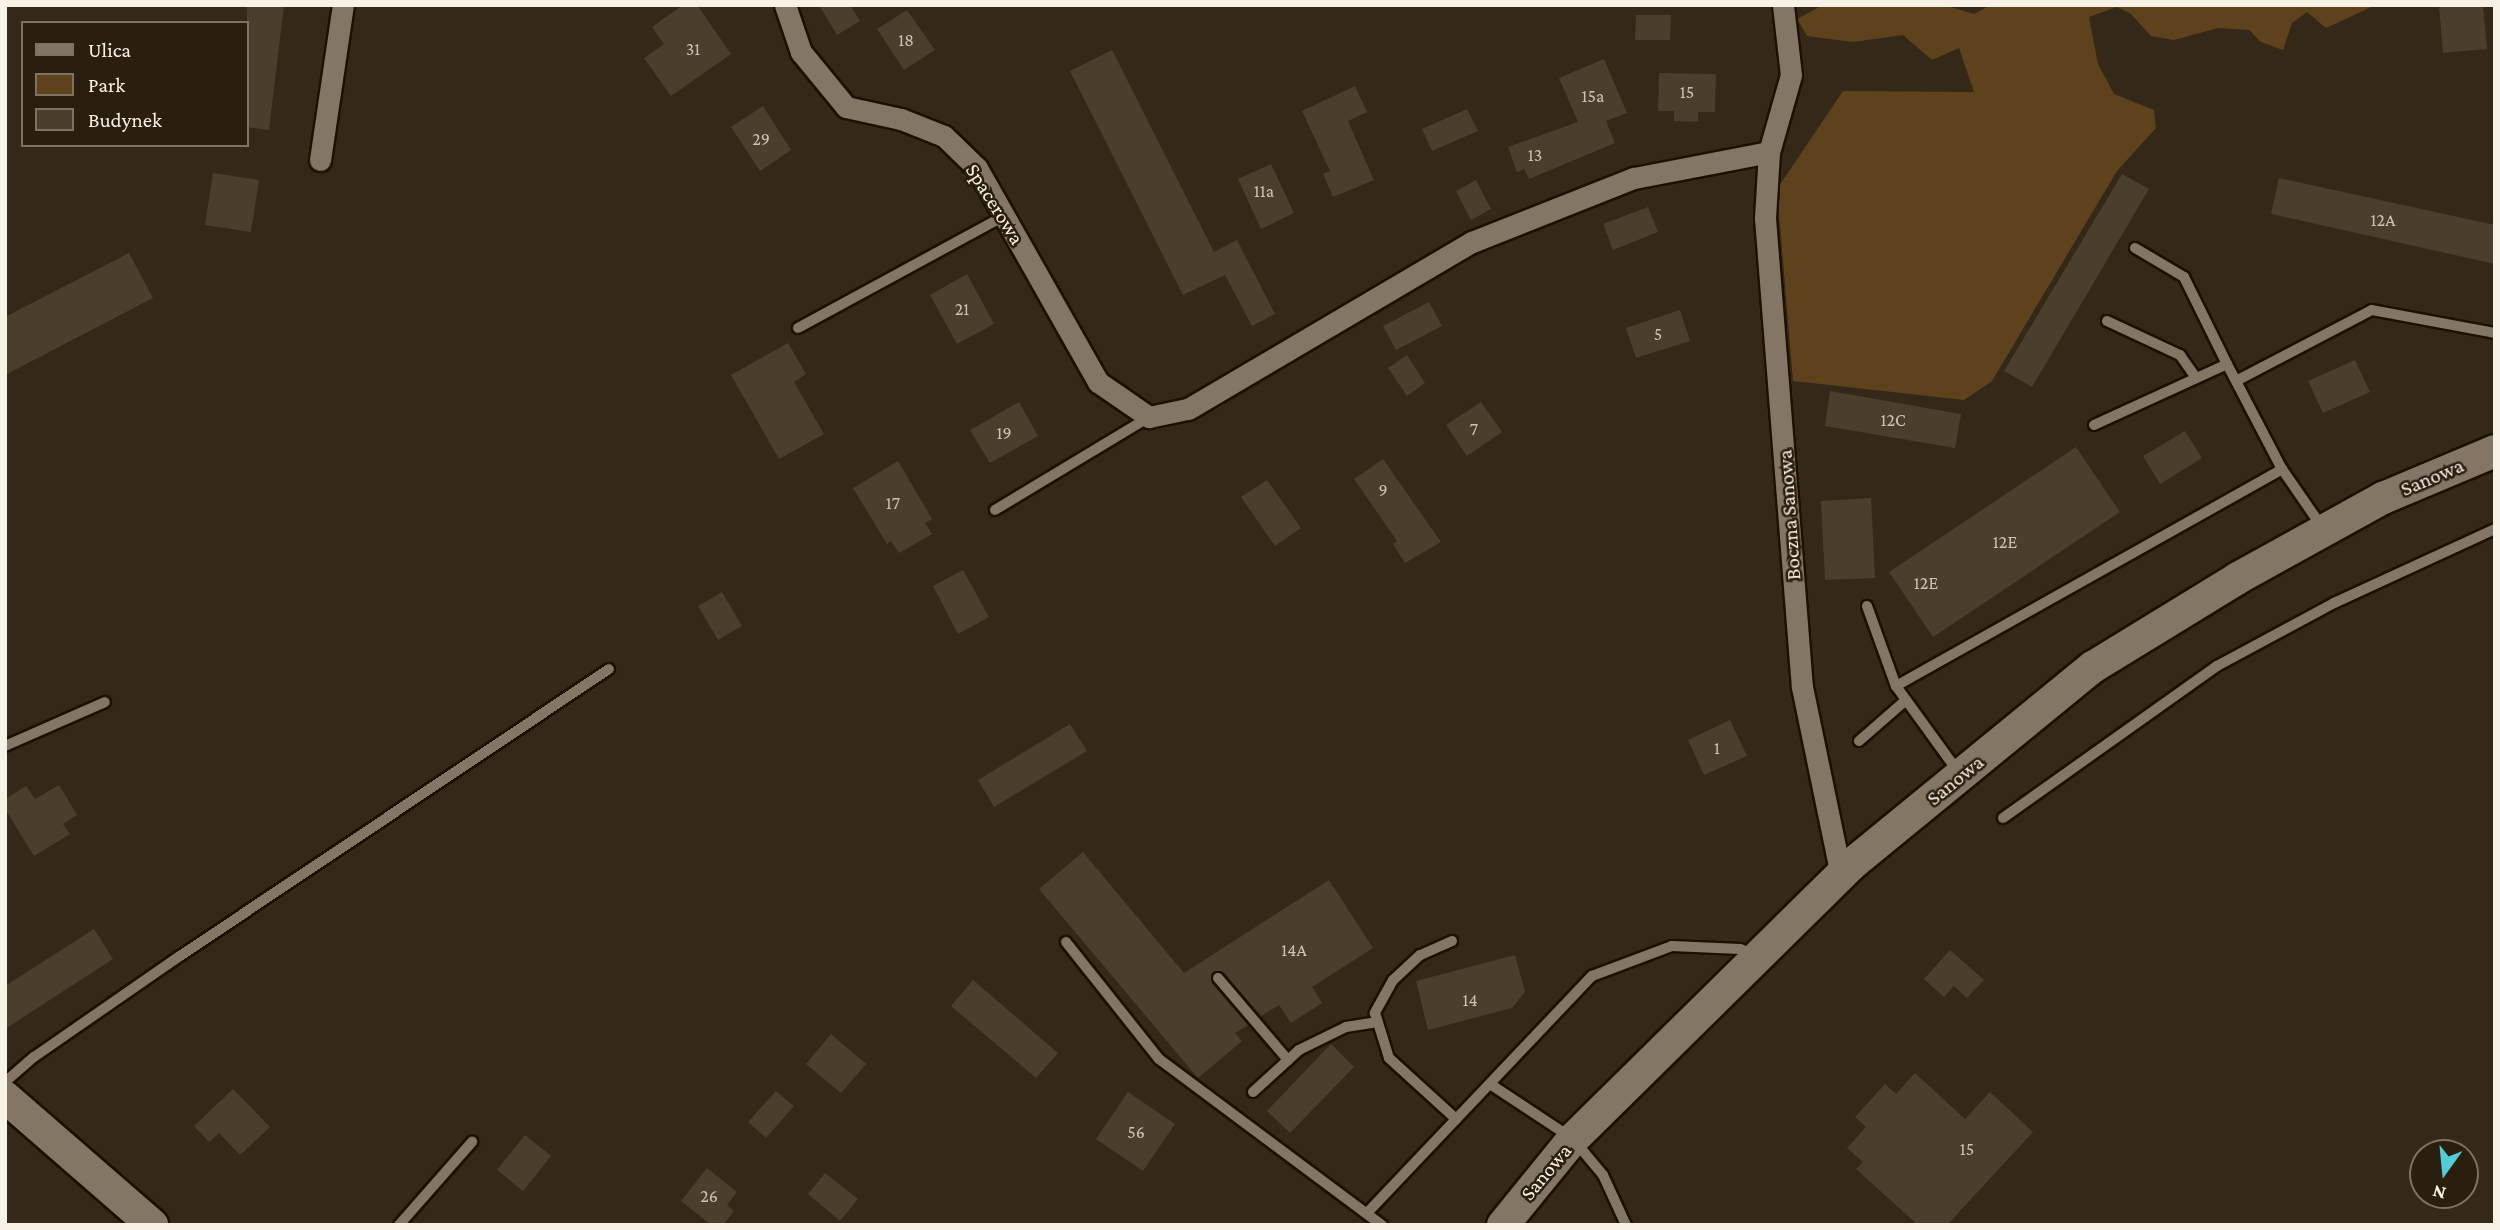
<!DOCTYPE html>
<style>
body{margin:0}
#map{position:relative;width:2500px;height:1230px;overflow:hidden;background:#342818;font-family:"Crimson Pro",serif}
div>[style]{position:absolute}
.green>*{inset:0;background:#5d421b}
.building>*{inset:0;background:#4a3e2d}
.roads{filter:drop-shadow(2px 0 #1b1103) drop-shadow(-2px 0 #1b1103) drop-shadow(0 2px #1b1103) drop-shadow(0 -2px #1b1103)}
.lane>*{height:10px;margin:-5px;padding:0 5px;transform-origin:5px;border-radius:5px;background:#847664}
.street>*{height:21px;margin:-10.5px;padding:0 10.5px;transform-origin:10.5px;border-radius:10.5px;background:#847664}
.secondary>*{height:32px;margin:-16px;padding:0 16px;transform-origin:16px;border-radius:16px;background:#847664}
span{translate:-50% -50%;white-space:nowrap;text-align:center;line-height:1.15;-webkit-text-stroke:5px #2a1e0f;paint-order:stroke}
.number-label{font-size:18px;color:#ccc4b8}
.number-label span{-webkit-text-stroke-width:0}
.street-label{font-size:21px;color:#f8f1e6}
.frame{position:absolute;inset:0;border:7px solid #f8f1e6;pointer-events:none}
.legend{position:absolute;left:21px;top:21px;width:228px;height:126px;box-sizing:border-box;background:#2a1e0f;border:2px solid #7c7265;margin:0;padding:9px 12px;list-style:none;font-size:21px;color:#f8f1e6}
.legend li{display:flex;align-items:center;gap:14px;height:35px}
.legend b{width:35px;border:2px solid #7c7265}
.north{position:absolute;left:2409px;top:1139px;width:70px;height:70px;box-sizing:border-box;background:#2a1e0f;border:2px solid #7c7265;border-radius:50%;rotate:195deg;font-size:19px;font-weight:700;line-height:28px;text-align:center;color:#f8f1e6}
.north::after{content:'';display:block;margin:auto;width:24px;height:32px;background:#52ccd6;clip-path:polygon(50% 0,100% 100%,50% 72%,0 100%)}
</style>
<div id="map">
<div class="green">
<div style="clip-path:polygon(1823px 5px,1944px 5px,1974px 14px,1991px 5px,2376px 5px,2326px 28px,2307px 12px,2292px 23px,2283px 50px,2261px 42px,2249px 30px,2218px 28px,2174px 40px,2151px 36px,2131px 14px,2117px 7px,2089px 17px,2098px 64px,2114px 94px,2154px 110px,2156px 128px,2117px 171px,1992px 381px,1964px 400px,1793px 381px,1777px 189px,1843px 91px,1974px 92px,1959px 48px,1932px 60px,1903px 35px,1853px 42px,1807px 36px,1797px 19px)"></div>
</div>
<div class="building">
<div style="clip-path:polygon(247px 5px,284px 5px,269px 130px,247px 127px)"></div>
<div style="clip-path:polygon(683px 5px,697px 5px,731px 54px,671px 96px,644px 58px,664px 44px,652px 27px)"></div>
<div style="clip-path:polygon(819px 5px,850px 5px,860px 21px,837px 35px)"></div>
<div style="clip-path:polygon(2439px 5px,2483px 5px,2487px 49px,2443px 53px)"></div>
<div style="clip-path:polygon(907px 10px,935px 50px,904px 70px,877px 29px)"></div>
<div style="clip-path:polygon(1636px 15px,1671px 15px,1670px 40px,1635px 40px)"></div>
<div style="clip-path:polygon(1112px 50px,1214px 252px,1237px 240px,1275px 314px,1252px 326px,1225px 275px,1183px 295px,1070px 71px)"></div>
<div style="clip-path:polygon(1604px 59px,1627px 113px,1606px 121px,1615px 143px,1529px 179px,1524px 169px,1517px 172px,1508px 147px,1578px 122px,1559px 78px)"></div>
<div style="clip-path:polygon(1659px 73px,1716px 74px,1715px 112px,1698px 112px,1698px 122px,1674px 121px,1674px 111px,1658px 111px)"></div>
<div style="clip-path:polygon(1355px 86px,1367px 112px,1348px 121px,1374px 180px,1333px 197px,1323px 174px,1330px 171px,1302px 111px)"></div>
<div style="clip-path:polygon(763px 106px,791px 150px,760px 171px,731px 127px)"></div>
<div style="clip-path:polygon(1467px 109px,1478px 131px,1432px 151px,1422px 129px)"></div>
<div style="clip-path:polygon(1271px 164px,1294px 213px,1261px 229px,1238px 179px)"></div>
<div style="clip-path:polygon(213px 173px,259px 180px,251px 232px,205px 225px)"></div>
<div style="clip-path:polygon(2122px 174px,2149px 189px,2032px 387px,2004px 371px)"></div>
<div style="clip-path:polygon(2279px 178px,2495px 225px,2495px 264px,2271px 214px)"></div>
<div style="clip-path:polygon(1476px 180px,1491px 209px,1471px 220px,1456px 191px)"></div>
<div style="clip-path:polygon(1648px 207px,1658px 232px,1613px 250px,1603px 224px)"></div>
<div style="clip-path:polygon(129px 253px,153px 298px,5px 375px,5px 317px)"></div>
<div style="clip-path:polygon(967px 274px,994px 324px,957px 344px,930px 295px)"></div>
<div style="clip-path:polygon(1429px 302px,1442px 326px,1396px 350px,1383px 326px)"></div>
<div style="clip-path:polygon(1680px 310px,1690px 341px,1636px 358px,1626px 328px)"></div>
<div style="clip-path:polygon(788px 343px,806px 374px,794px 382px,824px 434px,779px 459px,731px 375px)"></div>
<div style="clip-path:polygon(1407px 355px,1425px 383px,1407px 396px,1388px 368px)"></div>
<div style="clip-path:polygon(2355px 360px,2370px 392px,2323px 413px,2308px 381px)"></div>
<div style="clip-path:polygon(1830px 391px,1961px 414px,1955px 448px,1825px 426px)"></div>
<div style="clip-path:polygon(1019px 402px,1038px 436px,990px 463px,970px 430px)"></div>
<div style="clip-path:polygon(1481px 402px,1502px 432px,1467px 456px,1446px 425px)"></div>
<div style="clip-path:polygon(2185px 431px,2202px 458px,2160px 484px,2143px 456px)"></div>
<div style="clip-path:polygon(2076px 447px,2120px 512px,1933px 637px,1889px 572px)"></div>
<div style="clip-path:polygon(1383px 459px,1441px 542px,1405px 563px,1393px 544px,1397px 541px,1354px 479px)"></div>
<div style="clip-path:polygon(898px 461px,932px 519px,925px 523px,932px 534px,899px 553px,891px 541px,887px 544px,853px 488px)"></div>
<div style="clip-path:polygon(1267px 480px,1301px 528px,1275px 546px,1241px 497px)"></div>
<div style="clip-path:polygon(1871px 498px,1875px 578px,1825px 580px,1821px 501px)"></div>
<div style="clip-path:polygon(963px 570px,989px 617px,958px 634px,933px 586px)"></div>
<div style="clip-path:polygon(722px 592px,742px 626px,718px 640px,698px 606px)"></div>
<div style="clip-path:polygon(1730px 720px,1747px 756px,1704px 775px,1688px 740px)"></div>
<div style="clip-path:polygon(1070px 724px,1087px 751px,994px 807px,978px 780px)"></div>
<div style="clip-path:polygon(59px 785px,77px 815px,63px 824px,70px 834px,34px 856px,5px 809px,5px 799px,26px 786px,35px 799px)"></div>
<div style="clip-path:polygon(1083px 852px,1184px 973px,1329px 880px,1373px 948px,1312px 987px,1322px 1003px,1291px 1023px,1279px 1005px,1261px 1016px,1224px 973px,1213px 972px,1212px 983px,1248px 1025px,1235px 1033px,1242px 1041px,1198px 1078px,1039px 889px)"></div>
<div style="clip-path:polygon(94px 929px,113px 959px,5px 1029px,5px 986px)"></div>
<div style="clip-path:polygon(1950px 950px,1984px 980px,1967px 998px,1954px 986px,1944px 997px,1924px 979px)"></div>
<div style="clip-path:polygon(1515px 955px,1525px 992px,1512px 1008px,1428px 1030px,1416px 981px)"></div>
<div style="clip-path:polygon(973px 980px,1058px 1053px,1036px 1078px,951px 1006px)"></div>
<div style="clip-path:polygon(831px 1034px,866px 1064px,841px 1093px,806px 1064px)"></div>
<div style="clip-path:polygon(1331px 1044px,1354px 1067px,1290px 1133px,1267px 1111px)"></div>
<div style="clip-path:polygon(1915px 1073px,1965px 1119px,1990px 1092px,2033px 1132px,1947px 1225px,1918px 1225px,1856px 1169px,1863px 1162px,1847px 1148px,1866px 1127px,1855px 1117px,1885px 1084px,1896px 1094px)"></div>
<div style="clip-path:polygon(233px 1089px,270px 1127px,240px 1155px,219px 1133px,209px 1142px,194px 1126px)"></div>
<div style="clip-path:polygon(776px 1091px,794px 1106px,766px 1138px,748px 1122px)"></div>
<div style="clip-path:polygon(1128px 1092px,1175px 1124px,1143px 1171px,1096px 1139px)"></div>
<div style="clip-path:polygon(525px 1135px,551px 1156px,523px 1191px,497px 1170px)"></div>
<div style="clip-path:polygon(707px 1168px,737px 1192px,727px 1205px,734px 1211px,723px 1225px,711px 1225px,681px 1201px)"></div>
<div style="clip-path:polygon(825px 1173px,858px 1199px,840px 1221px,808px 1194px)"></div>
</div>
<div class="roads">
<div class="lane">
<div style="left:2135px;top:248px;width:57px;rotate:30.6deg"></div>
<div style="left:2184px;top:277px;width:97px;rotate:63.7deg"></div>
<div style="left:2107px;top:321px;width:81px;rotate:25deg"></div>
<div style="left:2180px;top:355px;width:28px;rotate:55deg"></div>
<div style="left:798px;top:328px;width:234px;rotate:-28.5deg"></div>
<div style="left:2236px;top:381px;width:153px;rotate:-27.6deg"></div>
<div style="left:2372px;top:310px;width:125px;rotate:10.6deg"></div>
<div style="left:2094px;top:425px;width:146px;rotate:-24.6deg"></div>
<div style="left:2227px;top:364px;width:119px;rotate:62.4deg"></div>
<div style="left:995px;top:510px;width:180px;rotate:-31.1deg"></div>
<div style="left:1867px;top:606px;width:85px;rotate:70.1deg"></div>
<div style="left:1859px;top:741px;width:62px;rotate:-41.1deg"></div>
<div style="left:5px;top:746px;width:109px;rotate:-23.7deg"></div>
<div style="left:1959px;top:773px;width:107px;rotate:-125.9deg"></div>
<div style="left:1896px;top:686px;width:443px;rotate:-29.3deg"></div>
<div style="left:2282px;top:469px;width:70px;rotate:55.4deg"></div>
<div style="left:2003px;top:818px;width:262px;rotate:-35.4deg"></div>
<div style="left:2217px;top:666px;width:133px;rotate:-28.3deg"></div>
<div style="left:2334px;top:603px;width:177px;rotate:-24.7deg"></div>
<div style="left:1452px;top:941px;width:35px;rotate:156deg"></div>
<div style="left:1420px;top:955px;width:37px;rotate:137deg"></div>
<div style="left:1393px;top:980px;width:38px;rotate:119deg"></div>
<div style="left:1375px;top:1013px;width:47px;rotate:72.7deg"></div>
<div style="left:1389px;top:1058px;width:91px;rotate:42.3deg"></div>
<div style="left:1066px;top:942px;width:149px;rotate:51.5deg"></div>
<div style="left:1159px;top:1059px;width:278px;rotate:36.7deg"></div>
<div style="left:1218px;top:978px;width:108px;rotate:49.5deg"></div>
<div style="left:5px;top:1082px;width:38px;rotate:-41deg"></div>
<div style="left:34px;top:1057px;width:178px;rotate:-34.7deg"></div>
<div style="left:180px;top:956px;width:516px;rotate:-33.78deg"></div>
<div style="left:1490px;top:1084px;width:100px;rotate:33.5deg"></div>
<div style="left:1573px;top:1139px;width:47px;rotate:50.2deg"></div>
<div style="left:1603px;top:1175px;width:55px;rotate:65.3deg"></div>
<div style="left:1253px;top:1092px;width:62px;rotate:-42.4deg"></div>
<div style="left:1299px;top:1050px;width:52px;rotate:-26.1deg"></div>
<div style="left:1346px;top:1027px;width:32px;rotate:-9deg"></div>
<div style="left:1367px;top:1213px;width:327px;rotate:-46.5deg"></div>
<div style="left:1592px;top:976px;width:85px;rotate:-20.6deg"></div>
<div style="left:1672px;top:946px;width:68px;rotate:2.5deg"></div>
<div style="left:1740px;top:949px;width:17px;rotate:21deg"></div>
<div style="left:399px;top:1225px;width:111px;rotate:-48.7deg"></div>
</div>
<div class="street">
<div style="left:785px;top:5px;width:50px;rotate:71.2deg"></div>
<div style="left:801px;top:52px;width:71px;rotate:50.7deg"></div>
<div style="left:846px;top:107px;width:56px;rotate:12.3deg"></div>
<div style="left:901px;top:119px;width:46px;rotate:21.6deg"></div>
<div style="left:944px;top:136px;width:46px;rotate:44.1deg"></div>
<div style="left:977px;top:168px;width:246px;rotate:60.5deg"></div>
<div style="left:1098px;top:382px;width:62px;rotate:34.5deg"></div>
<div style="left:1149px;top:417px;width:40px;rotate:-12deg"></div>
<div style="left:1188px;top:409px;width:329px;rotate:-30.5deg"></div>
<div style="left:1472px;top:242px;width:174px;rotate:-21.6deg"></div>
<div style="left:1634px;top:178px;width:137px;rotate:-10.9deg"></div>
<div style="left:1783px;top:5px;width:70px;rotate:83.5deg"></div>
<div style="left:1791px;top:75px;width:80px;rotate:105.9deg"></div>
<div style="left:1769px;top:152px;width:66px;rotate:93.5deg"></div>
<div style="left:1765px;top:218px;width:470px;rotate:85.5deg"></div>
<div style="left:1802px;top:687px;width:192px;rotate:78.3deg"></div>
<div style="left:320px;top:160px;width:157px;rotate:-81.6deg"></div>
</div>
<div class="secondary">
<div style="left:5px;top:1097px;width:195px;rotate:41deg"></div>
<div style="left:1503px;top:1225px;width:111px;rotate:-50.9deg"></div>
<div style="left:1573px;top:1139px;width:392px;rotate:-44.6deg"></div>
<div style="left:1852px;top:864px;width:311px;rotate:-39.3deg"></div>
<div style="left:2093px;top:667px;width:170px;rotate:-31.5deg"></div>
<div style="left:2238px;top:578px;width:166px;rotate:-28.9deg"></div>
<div style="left:2383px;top:498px;width:121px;rotate:-22.8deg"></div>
</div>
</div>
<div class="number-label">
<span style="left:906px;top:40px">18</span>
<span style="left:693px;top:49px">31</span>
<span style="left:1687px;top:92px">15</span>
<span style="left:1593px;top:96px">15a</span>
<span style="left:761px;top:139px">29</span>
<span style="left:1535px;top:155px">13</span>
<span style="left:1264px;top:191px">11a</span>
<span style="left:2383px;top:220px">12A</span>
<span style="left:962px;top:309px">21</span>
<span style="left:1658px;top:334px">5</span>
<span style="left:1893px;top:420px">12C</span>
<span style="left:1474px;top:429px">7</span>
<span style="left:1004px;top:433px">19</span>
<span style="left:1383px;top:490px">9</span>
<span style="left:893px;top:503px">17</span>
<span style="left:2005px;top:542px">12E</span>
<span style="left:1926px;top:583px">12E</span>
<span style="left:1717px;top:748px">1</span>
<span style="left:1294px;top:950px">14A</span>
<span style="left:1470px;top:1000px">14</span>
<span style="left:1136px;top:1132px">56</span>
<span style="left:1967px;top:1149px">15</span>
<span style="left:709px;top:1196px">26</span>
</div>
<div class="street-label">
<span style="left:995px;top:204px;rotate:58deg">Spacerowa</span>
<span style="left:2432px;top:477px;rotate:-23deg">Sanowa</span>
<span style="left:1789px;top:515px;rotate:-94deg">Boczna Sanowa</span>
<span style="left:1955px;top:780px;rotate:-39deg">Sanowa</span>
<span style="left:1546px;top:1172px;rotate:-50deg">Sanowa</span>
</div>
<div class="frame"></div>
<ul class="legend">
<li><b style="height:9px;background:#847664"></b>Ulica</li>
<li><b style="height:19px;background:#5d421b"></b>Park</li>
<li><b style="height:19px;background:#4a3e2d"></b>Budynek</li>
</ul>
<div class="north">N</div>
</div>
